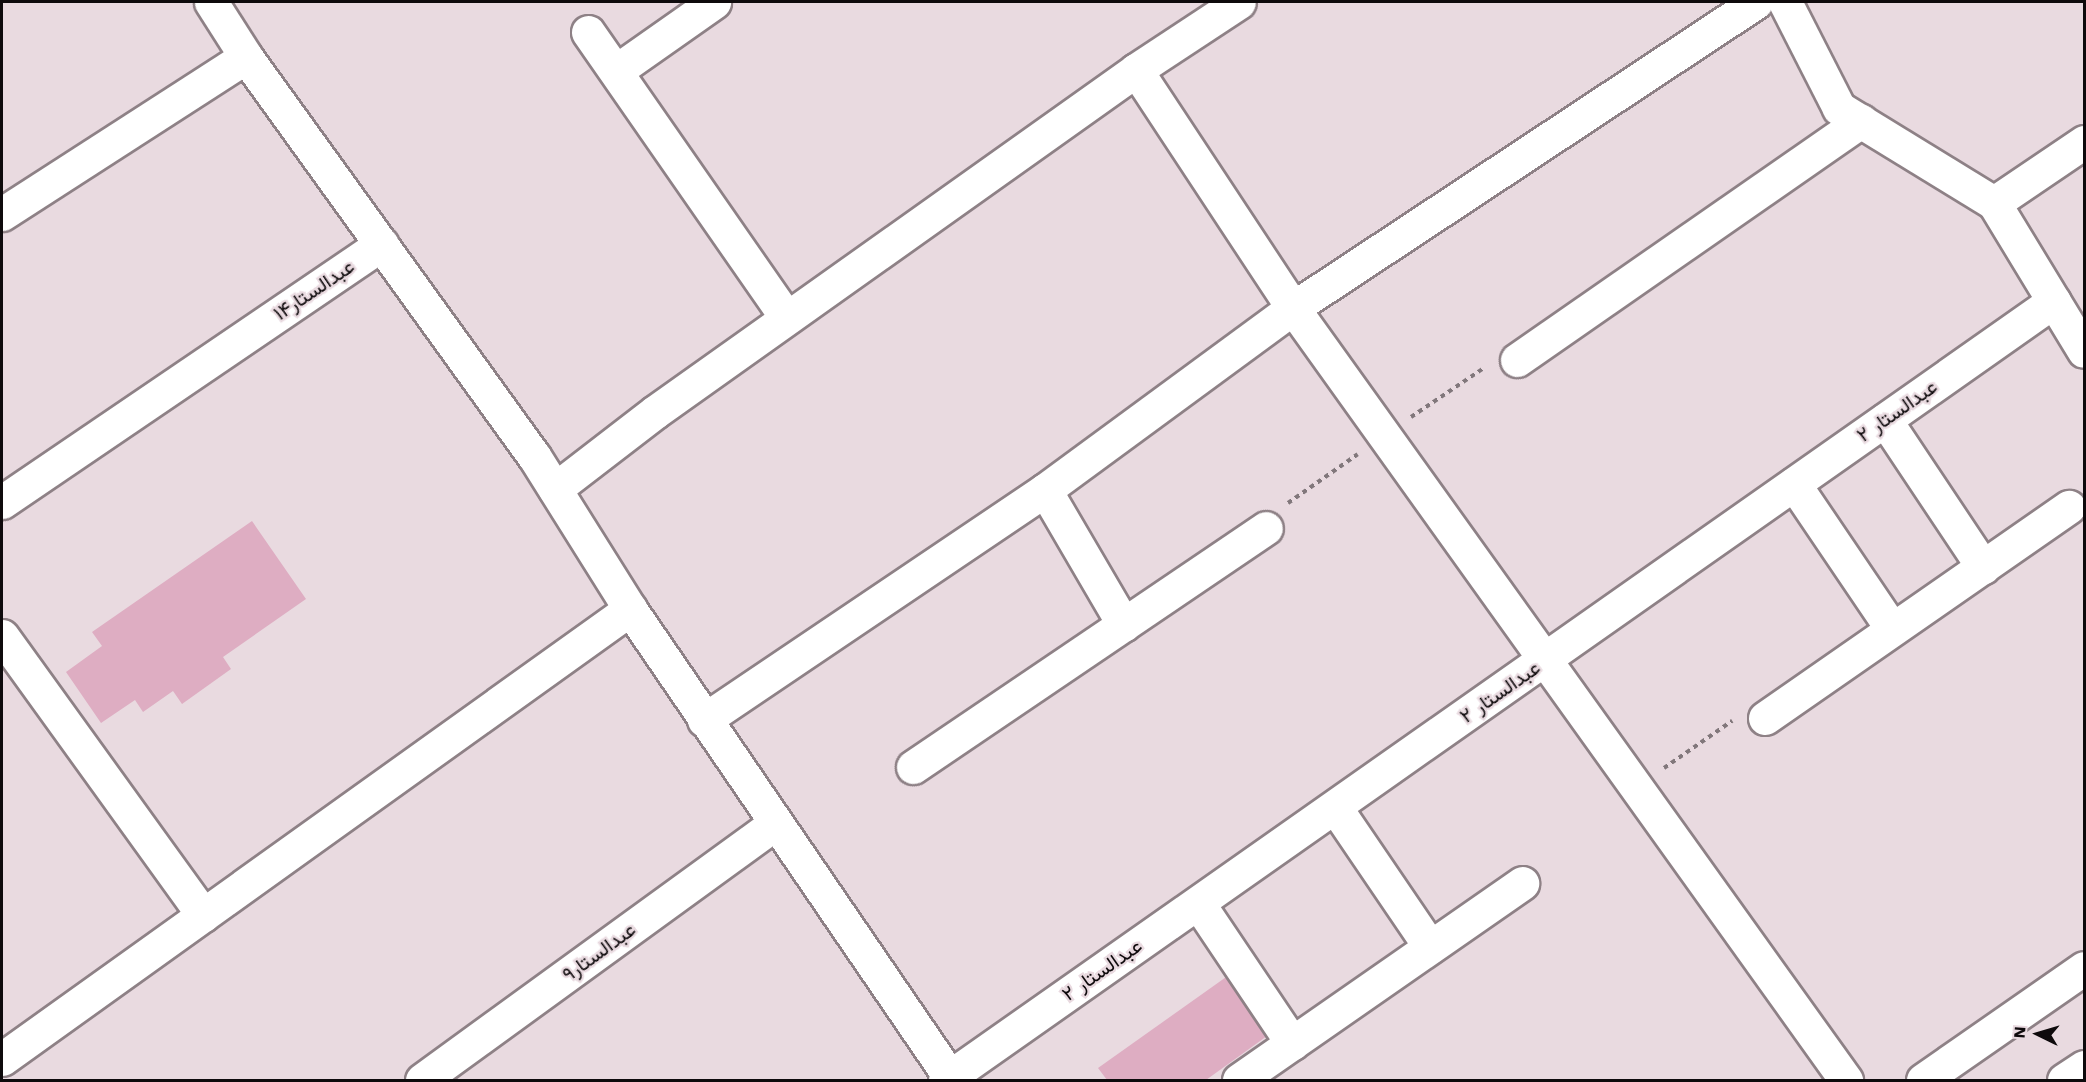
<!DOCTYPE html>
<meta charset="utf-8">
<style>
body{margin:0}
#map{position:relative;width:2086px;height:1082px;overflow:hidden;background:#e9dae0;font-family:"Work Sans",Vazirmatn,sans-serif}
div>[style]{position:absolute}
.building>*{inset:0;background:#deadc2}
.path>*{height:4px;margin-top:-2px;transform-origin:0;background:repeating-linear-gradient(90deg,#81777b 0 4.5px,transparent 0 9px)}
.roads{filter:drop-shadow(2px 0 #8e8186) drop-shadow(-2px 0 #8e8186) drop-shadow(0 2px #8e8186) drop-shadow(0 -2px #8e8186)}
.minor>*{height:33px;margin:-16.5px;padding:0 16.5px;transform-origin:16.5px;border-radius:16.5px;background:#fff}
.tertiary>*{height:33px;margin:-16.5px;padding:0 16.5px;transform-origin:16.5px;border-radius:16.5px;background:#fff}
.trunk>*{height:33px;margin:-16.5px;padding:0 16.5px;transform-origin:16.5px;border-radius:16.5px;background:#fff}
span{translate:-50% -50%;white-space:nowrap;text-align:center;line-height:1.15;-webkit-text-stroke:4.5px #e9dae0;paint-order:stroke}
.street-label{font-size:20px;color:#0e0a0c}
.frame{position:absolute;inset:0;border:3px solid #0e0a0c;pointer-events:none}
.north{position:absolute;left:2008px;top:1004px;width:60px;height:60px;-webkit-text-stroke:4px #e9dae0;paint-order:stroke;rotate:275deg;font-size:16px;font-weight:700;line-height:24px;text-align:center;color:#0e0a0c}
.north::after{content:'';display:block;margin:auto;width:21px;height:27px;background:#0e0a0c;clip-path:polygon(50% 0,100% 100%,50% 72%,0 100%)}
</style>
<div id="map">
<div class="building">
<div style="clip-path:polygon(252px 521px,306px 599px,223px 657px,231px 669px,182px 704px,173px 691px,143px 712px,135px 700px,101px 723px,66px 672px,102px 646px,92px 632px)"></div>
<div style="clip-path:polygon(1229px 975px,1267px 1036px,1206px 1080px,1107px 1080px,1098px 1068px)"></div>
</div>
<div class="path">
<div style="left:1411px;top:417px;width:88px;rotate:-33.9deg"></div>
<div style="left:1288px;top:503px;width:85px;rotate:-35deg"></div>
<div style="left:1664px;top:768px;width:83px;rotate:-34.7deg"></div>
</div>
<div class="roads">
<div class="minor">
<div style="left:211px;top:2px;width:65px;rotate:57.5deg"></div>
<div style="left:246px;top:57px;width:492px;rotate:54.2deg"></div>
<div style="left:534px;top:456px;width:181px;rotate:57.9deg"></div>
<div style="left:630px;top:609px;width:571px;rotate:55.64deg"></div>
<div style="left:1785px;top:2px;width:119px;rotate:63deg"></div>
<div style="left:1839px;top:108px;width:182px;rotate:31.5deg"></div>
<div style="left:1994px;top:203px;width:173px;rotate:58.7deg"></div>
<div style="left:588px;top:32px;width:348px;rotate:55.2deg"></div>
<div style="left:1136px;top:70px;width:285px;rotate:56.6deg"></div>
<div style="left:1293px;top:308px;width:950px;rotate:54.39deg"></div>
<div style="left:616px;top:71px;width:120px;rotate:-35.1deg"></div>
<div style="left:2px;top:214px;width:290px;rotate:-32.8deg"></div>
<div style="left:1517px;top:360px;width:419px;rotate:-34.8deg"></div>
<div style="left:1885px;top:420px;width:177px;rotate:56.3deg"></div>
<div style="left:1794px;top:484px;width:175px;rotate:55.9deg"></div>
<div style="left:555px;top:489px;width:126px;rotate:-37.6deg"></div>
<div style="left:655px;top:412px;width:590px;rotate:-35.41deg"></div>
<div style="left:1136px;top:70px;width:123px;rotate:-33.4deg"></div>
<div style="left:1045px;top:490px;width:156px;rotate:59.7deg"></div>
<div style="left:2px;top:502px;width:459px;rotate:-34.2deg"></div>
<div style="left:2px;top:636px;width:344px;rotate:54.2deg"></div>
<div style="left:1765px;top:718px;width:370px;rotate:-34.8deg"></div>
<div style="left:704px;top:720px;width:411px;rotate:-34deg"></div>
<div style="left:1045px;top:490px;width:308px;rotate:-36.3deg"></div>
<div style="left:1293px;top:308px;width:555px;rotate:-33.46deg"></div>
<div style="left:913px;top:767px;width:426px;rotate:-34.1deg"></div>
<div style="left:1335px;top:807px;width:169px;rotate:55.8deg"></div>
<div style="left:1198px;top:903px;width:169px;rotate:56.1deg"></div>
<div style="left:2px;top:1059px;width:773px;rotate:-35.62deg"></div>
<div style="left:422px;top:1080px;width:437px;rotate:-36deg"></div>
<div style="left:945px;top:1080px;width:1355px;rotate:-35.09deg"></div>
<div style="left:1239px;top:1080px;width:345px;rotate:-34.8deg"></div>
<div style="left:1923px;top:1080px;width:196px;rotate:-34.8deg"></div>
</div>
<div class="tertiary">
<div style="left:1994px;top:203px;width:109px;rotate:-34.1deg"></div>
</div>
<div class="trunk">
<div style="left:2064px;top:1080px;width:24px;rotate:-33deg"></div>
</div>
</div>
<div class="street-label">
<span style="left:314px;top:290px;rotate:-34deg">عبدالستار۱۴</span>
<span style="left:1897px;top:411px;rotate:-35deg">عبدالستار ۲</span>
<span style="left:1500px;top:692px;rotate:-35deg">عبدالستار ۲</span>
<span style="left:599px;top:952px;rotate:-36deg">عبدالستار۹</span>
<span style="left:1102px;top:970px;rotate:-35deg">عبدالستار ۲</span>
</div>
<div class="frame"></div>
<div class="north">N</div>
</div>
